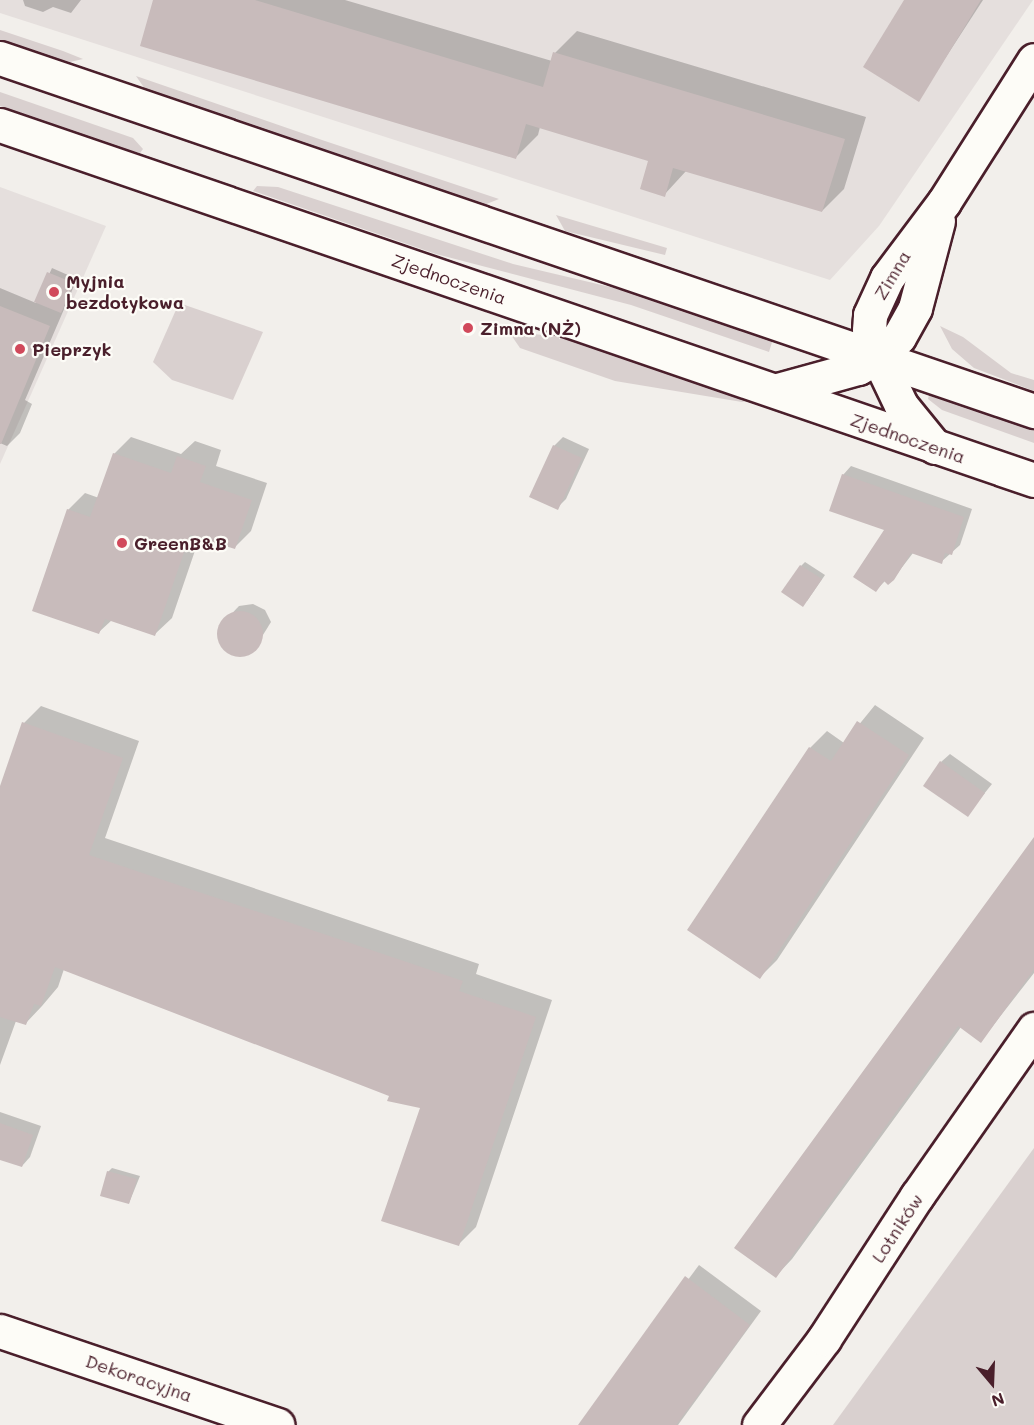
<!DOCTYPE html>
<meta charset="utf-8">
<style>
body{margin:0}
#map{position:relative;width:1034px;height:1425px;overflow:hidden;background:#f2efeb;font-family:Mali,sans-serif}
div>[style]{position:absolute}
.built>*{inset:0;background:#e5dfdd}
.green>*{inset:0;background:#d9d0cf}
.shadow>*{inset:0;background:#0003}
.building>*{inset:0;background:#c8bbbb}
.round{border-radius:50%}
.roads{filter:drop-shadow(2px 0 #4a1f2b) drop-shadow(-2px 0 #4a1f2b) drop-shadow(0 2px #4a1f2b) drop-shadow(0 -2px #4a1f2b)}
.minor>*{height:33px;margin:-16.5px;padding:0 16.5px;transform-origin:16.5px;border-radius:16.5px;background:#fdfcf7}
.major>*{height:33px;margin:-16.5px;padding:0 16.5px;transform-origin:16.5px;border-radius:16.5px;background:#fdfcf7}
.dots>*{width:16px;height:16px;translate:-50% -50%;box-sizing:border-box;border:3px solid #fdfcf7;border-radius:50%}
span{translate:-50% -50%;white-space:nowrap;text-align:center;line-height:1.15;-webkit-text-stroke:4.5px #fdfcf7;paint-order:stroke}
.street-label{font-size:18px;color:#4a1f2b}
.poi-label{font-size:18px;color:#4a1f2b;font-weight:700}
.left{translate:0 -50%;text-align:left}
.north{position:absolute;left:962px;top:1353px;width:60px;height:60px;-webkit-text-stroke:4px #fdfcf7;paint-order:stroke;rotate:161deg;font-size:16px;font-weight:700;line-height:24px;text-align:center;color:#4a1f2b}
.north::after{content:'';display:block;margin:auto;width:21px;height:27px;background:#4a1f2b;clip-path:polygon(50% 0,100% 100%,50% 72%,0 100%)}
</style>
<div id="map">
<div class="built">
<div style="clip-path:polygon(0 0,1033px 0,879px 226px,830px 280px,0 13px)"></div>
<div style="clip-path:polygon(0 187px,106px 226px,0 464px)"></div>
</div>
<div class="green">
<div style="clip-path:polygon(0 30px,63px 51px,83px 59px,70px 62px,11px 45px,0 41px)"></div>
<div style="clip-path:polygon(136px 76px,322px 140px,499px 199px,484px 205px,467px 199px,145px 89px)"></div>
<div style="clip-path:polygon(0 92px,133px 138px,143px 149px,140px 153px,124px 149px,0 106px)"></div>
<div style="clip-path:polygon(257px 186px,278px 187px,513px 264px,644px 295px,773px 339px,769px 352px,631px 305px,436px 254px,253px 191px)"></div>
<div style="clip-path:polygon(556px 215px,667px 248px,665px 255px,565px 231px)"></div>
<div style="clip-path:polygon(179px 303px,263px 332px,233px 400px,172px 380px,153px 362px)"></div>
<div style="clip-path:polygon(940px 326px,963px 337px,1011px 373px,1034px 380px,1034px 391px,974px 368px,952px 349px)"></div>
<div style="clip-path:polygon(509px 332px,567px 337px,753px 400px,742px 402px,615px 381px,520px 348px)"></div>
<div style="clip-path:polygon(930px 391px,1034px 428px,1034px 443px,942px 410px,928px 399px)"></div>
<div style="clip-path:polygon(1034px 1148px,1034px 1425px,833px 1425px)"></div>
</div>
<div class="shadow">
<div style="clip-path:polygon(23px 0,81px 0,71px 13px,53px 7px,43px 12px,25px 6px)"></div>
<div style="clip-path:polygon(154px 0,345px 0,552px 61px,555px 53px,577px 31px,866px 117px,844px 189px,822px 211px,687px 170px,664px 195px,650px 160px,540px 127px,538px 135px,516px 157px)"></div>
<div style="clip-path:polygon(906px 0,983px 0,918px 100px)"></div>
<div style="clip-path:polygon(52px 268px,77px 279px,25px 400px,32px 404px,20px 433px,7px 446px,0 443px,0 288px,36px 303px)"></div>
<div style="clip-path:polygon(131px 437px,181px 454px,195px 441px,221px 450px,216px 466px,267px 483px,251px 531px,234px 548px,200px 536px,172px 618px,155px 634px,112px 620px,99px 632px,68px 510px,85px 493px,99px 498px,114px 454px)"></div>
<div style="clip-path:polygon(563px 437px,589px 449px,566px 499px,557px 508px,554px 446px)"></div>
<div style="clip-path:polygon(851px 466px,972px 509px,960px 545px,941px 562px,913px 553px,893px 579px,885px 581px,876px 590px,886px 530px,843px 475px)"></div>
<div style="clip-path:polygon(805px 562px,825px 575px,807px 601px,801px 566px)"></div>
<div style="clip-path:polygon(253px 604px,265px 610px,271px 622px,253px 651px,233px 654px,223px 646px,220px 626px,239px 606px)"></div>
<div style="clip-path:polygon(875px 705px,924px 738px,777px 960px,760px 977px,810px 748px,827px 731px,844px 743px)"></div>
<div style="clip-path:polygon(41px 706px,139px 741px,105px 838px,479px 964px,476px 974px,552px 1000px,476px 1227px,459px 1244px,422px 1107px,64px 969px,58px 987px,42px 1006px,25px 1024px,16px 1021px,0 1065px,0 793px,24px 723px)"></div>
<div style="clip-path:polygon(950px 754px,992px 784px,967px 815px,941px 762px)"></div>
<div style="clip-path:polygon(1034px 840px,1034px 973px,981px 1041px,961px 1027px,792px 1259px,776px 1276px)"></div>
<div style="clip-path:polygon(0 1112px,41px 1126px,30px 1157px,22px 1166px,0 1158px)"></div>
<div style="clip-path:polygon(112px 1168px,140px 1176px,129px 1203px,108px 1172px)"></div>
<div style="clip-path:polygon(699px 1265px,761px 1311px,678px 1425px,580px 1425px)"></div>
</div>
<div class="building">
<div style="clip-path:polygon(153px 0,255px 0,543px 87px,553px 52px,845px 139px,822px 212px,673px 168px,665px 197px,640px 189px,648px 161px,526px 124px,516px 159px,140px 46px)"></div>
<div style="clip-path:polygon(904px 0,981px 0,919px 102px,863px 67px)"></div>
<div style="clip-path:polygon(47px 272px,74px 283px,61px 313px,34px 302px)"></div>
<div style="clip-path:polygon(0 306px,50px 326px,1px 444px,0 444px)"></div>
<div style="clip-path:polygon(553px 445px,582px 458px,558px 510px,529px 497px)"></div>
<div style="clip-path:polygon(113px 453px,171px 473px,177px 456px,206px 466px,200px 482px,252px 500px,235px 549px,190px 535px,155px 636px,105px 619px,99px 634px,32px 611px,67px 509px,90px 517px)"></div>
<div style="clip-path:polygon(842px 474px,964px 517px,952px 555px,945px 553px,942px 564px,911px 553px,894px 580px,888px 585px,884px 581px,876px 592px,853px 577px,884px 530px,829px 511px)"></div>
<div style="clip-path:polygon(800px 565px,822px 579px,803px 607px,781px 592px)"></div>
<div class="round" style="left:217px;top:611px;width:46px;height:46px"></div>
<div style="clip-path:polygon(857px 721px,909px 755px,760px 979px,687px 930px,809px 747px,831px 761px)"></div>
<div style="clip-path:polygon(22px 722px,123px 758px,89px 855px,463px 981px,459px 991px,536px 1017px,459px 1246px,381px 1221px,420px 1108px,387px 1101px,389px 1096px,55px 967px,41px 1006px,34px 1004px,26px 1025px,0 1017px,0 786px)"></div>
<div style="clip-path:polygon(940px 761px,985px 793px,968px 817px,923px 786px)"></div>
<div style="clip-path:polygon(1034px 837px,1034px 969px,981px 1043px,958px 1026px,776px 1278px,734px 1248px)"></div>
<div style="clip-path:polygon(0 1123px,33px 1135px,22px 1167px,0 1160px)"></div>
<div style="clip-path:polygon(107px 1171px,137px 1179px,129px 1204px,100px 1196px)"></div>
<div style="clip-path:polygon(685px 1276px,750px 1325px,676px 1425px,578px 1425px)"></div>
</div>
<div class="roads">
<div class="minor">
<div style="left:778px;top:390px;width:83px;rotate:-15.4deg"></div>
<div style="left:858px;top:368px;width:23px;rotate:-29deg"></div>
<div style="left:878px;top:357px;width:29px;rotate:-44deg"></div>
<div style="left:899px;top:337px;width:33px;rotate:-61deg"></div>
<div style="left:915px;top:308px;width:90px;rotate:-75.2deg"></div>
<div style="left:935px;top:447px;width:54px;rotate:-129deg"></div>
<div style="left:901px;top:405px;width:53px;rotate:-115.6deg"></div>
<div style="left:878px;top:357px;width:28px;rotate:-108deg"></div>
<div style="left:869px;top:330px;width:15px;rotate:-86deg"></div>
<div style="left:870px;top:315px;width:41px;rotate:-65.3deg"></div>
<div style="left:887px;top:278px;width:95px;rotate:-53.1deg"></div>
<div style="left:944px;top:202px;width:168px;rotate:-57.6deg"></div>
<div style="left:0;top:1331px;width:293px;rotate:18.7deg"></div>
<div style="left:759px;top:1425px;width:108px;rotate:-52.9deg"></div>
<div style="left:824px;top:1339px;width:171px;rotate:-57deg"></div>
<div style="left:917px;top:1196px;width:204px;rotate:-55deg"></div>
</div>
<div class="major">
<div style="left:0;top:58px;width:1093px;rotate:18.85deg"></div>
<div style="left:0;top:125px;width:1093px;rotate:18.95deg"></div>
</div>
</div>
<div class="dots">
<div style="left:54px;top:292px;background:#d1495b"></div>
<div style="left:468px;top:328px;background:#d1495b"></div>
<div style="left:20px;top:349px;background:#d1495b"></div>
<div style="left:122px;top:543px;background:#d1495b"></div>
</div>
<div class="street-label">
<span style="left:892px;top:275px;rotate:-59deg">Zimna</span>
<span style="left:449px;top:279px;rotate:19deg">Zjednoczenia</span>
<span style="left:908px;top:438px;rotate:19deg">Zjednoczenia</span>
<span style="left:897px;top:1228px;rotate:-57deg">Lotników</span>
<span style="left:139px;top:1378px;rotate:19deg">Dekoracyjna</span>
</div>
<div class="poi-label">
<span class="left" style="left:66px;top:292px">Myjnia<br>bezdotykowa</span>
<span class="left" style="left:480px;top:328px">Zimna (NŻ)</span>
<span class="left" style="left:32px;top:349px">Pieprzyk</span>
<span class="left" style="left:134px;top:543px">GreenB&amp;B</span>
</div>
<div class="north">N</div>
</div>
